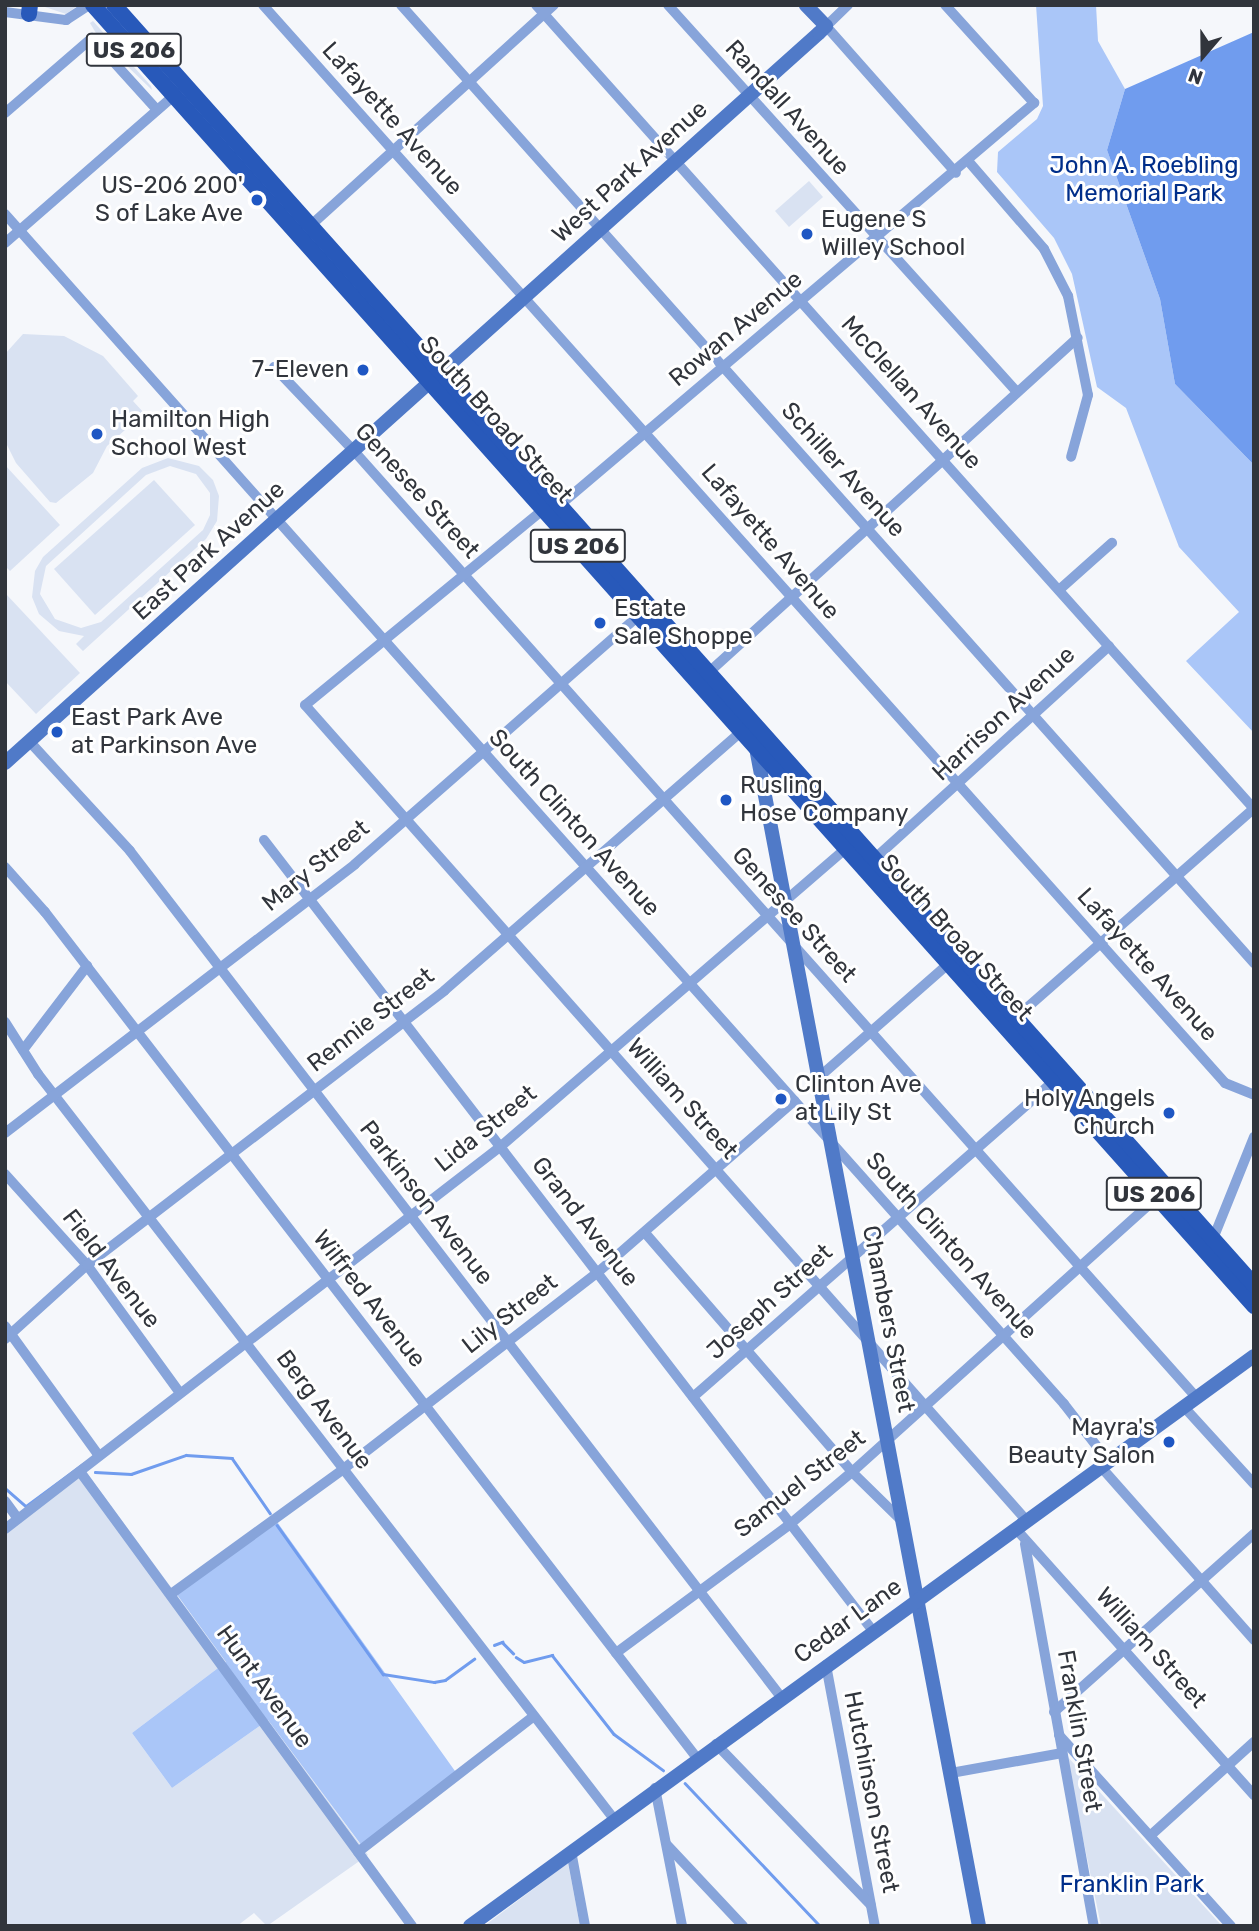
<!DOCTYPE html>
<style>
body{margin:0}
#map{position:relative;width:1259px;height:1931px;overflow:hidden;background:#f5f7fb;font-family:Rubik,sans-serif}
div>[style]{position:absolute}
.green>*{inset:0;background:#d9e2f2}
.forest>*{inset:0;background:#aac6f8}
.water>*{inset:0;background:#709cee}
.stream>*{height:2.5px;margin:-1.25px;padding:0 1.25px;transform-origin:1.25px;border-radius:1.25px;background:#709cee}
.street>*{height:10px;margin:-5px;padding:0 5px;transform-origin:5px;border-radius:5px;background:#87a4da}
.secondary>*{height:14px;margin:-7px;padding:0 7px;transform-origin:7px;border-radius:7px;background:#507ac8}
.primary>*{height:16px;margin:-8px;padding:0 8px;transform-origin:8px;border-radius:8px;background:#2859ba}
.dots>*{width:19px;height:19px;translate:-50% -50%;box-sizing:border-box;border:4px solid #fff;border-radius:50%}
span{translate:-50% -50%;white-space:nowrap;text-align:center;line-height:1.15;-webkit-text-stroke:6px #fff;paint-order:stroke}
.shield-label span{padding:2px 5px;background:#fff;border:2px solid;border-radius:5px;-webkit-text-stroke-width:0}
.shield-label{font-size:23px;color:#31353c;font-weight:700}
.street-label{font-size:24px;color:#31353c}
.park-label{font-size:24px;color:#002e8a}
.poi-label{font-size:24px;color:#31353c}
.right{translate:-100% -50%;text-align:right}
.left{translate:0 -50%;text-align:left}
.frame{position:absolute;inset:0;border:7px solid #31353c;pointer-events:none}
.north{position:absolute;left:1168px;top:21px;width:70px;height:70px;-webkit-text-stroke:5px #fff;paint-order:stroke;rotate:200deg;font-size:19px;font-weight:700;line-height:28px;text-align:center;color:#31353c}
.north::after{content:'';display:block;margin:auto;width:24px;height:32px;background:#31353c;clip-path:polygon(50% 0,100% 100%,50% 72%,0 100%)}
</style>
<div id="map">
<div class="green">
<div style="clip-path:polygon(39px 5px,77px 5px,77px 6px,66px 14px)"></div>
<div style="clip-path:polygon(93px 21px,151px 86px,152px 90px,100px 40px,90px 23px)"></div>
<div style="clip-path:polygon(809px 181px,823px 197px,789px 227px,775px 211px)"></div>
<div style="clip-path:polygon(23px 334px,64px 336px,103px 356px,138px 396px,133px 401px,144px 413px,107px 446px,93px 473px,56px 503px,50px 502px,16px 463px,5px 441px,5px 354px)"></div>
<div style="clip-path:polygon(evenodd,168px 458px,199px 466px,213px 480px,219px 496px,217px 521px,206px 539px,83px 651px,76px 644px,84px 636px,59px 631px,39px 614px,32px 597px,35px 571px,43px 557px,142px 468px,168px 458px,170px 466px,196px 474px,210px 493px,210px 515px,203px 530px,101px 622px,81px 628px,55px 619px,40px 594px,46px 566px,146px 475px,170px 466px)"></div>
<div style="clip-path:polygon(5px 465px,60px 525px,10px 571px,5px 566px)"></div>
<div style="clip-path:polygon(154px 480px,195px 525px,95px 615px,54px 569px)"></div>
<div style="clip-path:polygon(6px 594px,80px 673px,36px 714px,5px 681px)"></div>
<div style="clip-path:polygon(84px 1469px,226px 1662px,132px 1733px,172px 1788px,268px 1720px,368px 1855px,267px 1926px,254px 1913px,237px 1926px,5px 1926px,5px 1529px)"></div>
<div style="clip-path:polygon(1066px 1755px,1222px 1926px,1101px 1926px)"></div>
<div style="clip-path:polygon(568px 1863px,580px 1926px,484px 1926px)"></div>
</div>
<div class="forest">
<div style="clip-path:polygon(1036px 5px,1096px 5px,1098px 41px,1125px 89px,1107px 150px,1160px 299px,1175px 384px,1254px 465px,1254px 733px,1186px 661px,1239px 612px,1179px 547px,1126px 408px,1097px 387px,1072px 274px,1054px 238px,997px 172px,998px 152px,1037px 119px,1043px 106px)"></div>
<div style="clip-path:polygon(275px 1519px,460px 1778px,362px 1846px,268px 1720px,172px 1788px,132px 1733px,226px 1662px,175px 1592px)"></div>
</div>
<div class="water">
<div style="clip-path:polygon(1254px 32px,1254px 465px,1175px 384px,1160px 299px,1107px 150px,1125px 89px)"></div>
</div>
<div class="stream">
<div style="left:95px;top:1472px;width:36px;rotate:3deg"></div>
<div style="left:131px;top:1474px;width:58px;rotate:-19.1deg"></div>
<div style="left:186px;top:1455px;width:46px;rotate:3.7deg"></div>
<div style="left:232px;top:1458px;width:67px;rotate:55.4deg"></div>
<div style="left:5px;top:1488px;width:28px;rotate:41deg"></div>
<div style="left:26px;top:1506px;width:71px;rotate:-36.4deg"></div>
<div style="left:277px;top:1525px;width:183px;rotate:54.6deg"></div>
<div style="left:383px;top:1674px;width:52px;rotate:8.9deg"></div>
<div style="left:434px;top:1682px;width:11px;rotate:-10deg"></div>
<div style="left:445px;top:1680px;width:36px;rotate:-36deg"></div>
<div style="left:494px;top:1645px;width:9px;rotate:-21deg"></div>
<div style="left:502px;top:1642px;width:16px;rotate:45deg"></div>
<div style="left:516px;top:1657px;width:9px;rotate:32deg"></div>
<div style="left:524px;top:1662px;width:29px;rotate:-14deg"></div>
<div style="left:552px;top:1655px;width:100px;rotate:51.9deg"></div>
<div style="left:614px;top:1734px;width:61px;rotate:36.3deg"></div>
<div style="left:685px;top:1783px;width:197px;rotate:46.6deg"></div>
</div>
<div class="street">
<div style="left:263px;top:5px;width:1445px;rotate:48.25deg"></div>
<div style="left:1225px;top:1083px;width:31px;rotate:22deg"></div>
<div style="left:401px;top:5px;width:1283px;rotate:48.32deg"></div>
<div style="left:536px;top:5px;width:1078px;rotate:48.23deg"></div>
<div style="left:668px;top:5px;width:521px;rotate:47.96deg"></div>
<div style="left:848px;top:5px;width:30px;rotate:136deg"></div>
<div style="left:826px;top:26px;width:196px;rotate:48.5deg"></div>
<div style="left:5px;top:12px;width:62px;rotate:7.5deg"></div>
<div style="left:66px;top:20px;width:27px;rotate:-33deg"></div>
<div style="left:5px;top:113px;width:115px;rotate:-40.8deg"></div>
<div style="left:92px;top:38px;width:97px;rotate:47.9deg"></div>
<div style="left:969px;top:162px;width:115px;rotate:49.2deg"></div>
<div style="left:1044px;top:249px;width:53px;rotate:62.9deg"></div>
<div style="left:1068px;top:296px;width:101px;rotate:78.6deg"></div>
<div style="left:1088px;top:395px;width:64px;rotate:105.3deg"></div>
<div style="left:5px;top:214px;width:1593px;rotate:48.33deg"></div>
<div style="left:1064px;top:1404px;width:73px;rotate:52.2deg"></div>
<div style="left:310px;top:226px;width:329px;rotate:-42.2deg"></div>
<div style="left:5px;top:243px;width:228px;rotate:-41.1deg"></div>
<div style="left:274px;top:367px;width:116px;rotate:46.4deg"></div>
<div style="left:354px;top:451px;width:1268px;rotate:48.33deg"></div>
<div style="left:560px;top:505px;width:622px;rotate:-40.3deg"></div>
<div style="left:1034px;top:103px;width:132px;rotate:-132.2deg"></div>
<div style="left:544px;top:509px;width:309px;rotate:140.6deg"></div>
<div style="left:305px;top:705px;width:1090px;rotate:48.5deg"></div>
<div style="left:1059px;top:590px;width:71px;rotate:-41.6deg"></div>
<div style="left:708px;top:673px;width:499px;rotate:-42.2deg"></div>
<div style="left:29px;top:741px;width:149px;rotate:47.4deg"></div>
<div style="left:130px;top:851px;width:1067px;rotate:52.42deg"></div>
<div style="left:264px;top:840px;width:998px;rotate:52.41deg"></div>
<div style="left:872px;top:861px;width:320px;rotate:-42.2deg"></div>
<div style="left:5px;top:867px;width:60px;rotate:48.4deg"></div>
<div style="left:45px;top:912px;width:1068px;rotate:52.38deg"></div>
<div style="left:1013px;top:1020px;width:321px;rotate:-41.3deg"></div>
<div style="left:5px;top:1022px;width:62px;rotate:57.6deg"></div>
<div style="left:38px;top:1074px;width:942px;rotate:52.29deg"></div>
<div style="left:23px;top:1050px;width:106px;rotate:-52.7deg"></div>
<div style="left:818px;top:1078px;width:173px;rotate:-41.2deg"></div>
<div style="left:5px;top:1133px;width:441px;rotate:-37.5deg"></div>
<div style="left:355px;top:864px;width:378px;rotate:-41.2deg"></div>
<div style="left:5px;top:1174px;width:122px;rotate:48deg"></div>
<div style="left:87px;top:1265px;width:158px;rotate:54deg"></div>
<div style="left:646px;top:1234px;width:315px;rotate:49.1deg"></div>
<div style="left:852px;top:1472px;width:73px;rotate:44.4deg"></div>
<div style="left:1213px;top:1239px;width:110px;rotate:-68.1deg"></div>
<div style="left:5px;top:1326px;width:160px;rotate:54.1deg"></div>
<div style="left:5px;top:1339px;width:110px;rotate:-42.1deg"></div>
<div style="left:87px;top:1265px;width:451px;rotate:-37.5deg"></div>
<div style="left:445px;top:990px;width:397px;rotate:-41.1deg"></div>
<div style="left:693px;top:1397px;width:483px;rotate:-41.2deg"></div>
<div style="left:1184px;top:1407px;width:104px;rotate:47.7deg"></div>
<div style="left:1101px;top:1467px;width:231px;rotate:48.5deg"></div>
<div style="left:81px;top:1473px;width:561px;rotate:53.84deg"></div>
<div style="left:5px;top:1501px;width:22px;rotate:54deg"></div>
<div style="left:5px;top:1529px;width:625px;rotate:-37.66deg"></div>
<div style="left:500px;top:1147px;width:458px;rotate:-40.8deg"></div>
<div style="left:1016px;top:1529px;width:357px;rotate:48.2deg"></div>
<div style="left:1025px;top:1544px;width:388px;rotate:79.8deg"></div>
<div style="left:171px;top:1594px;width:211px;rotate:-35.9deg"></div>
<div style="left:342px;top:1470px;width:322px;rotate:-37.7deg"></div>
<div style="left:597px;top:1273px;width:262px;rotate:-41.1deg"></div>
<div style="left:616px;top:1653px;width:215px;rotate:-36.5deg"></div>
<div style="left:789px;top:1525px;width:82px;rotate:-40.1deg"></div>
<div style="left:852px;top:1472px;width:411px;rotate:-42deg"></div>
<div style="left:826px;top:1665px;width:266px;rotate:79.4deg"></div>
<div style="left:1054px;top:1712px;width:268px;rotate:-41.7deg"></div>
<div style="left:1059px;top:1735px;width:257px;rotate:48deg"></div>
<div style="left:716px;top:1744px;width:223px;rotate:46.1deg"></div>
<div style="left:951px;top:1773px;width:113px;rotate:-10.2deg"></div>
<div style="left:655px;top:1788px;width:141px;rotate:78.9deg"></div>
<div style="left:1151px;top:1835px;width:139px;rotate:-42.1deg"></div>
<div style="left:667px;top:1845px;width:111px;rotate:46.8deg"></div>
<div style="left:571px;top:1851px;width:76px;rotate:79.4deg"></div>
<div style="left:358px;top:1852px;width:222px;rotate:-37.7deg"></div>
</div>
<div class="secondary">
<div style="left:756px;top:748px;width:1199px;rotate:79.28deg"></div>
<div style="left:5px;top:763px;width:1093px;rotate:-41.89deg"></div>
<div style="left:819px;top:33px;width:10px;rotate:-45deg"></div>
<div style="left:826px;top:26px;width:29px;rotate:-134deg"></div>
<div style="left:470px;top:1926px;width:969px;rotate:-36.02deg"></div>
</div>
<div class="primary">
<div style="left:93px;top:5px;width:1744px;rotate:48.25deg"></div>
<div style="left:114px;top:5px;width:1714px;rotate:48.31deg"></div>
<div style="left:29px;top:14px;width:9px;rotate:-84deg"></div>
</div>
<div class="dots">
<div style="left:257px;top:200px;background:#1f57c3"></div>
<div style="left:807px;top:234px;background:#1f57c3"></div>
<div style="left:363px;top:370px;background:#1f57c3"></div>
<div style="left:97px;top:434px;background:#1f57c3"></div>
<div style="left:600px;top:623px;background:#1f57c3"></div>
<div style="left:57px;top:732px;background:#1f57c3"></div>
<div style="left:726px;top:800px;background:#1f57c3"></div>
<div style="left:781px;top:1099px;background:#1f57c3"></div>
<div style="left:1169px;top:1113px;background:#1f57c3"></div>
<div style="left:1169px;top:1442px;background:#1f57c3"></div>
</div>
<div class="shield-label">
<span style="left:134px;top:50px">US 206</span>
<span style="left:578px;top:546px">US 206</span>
<span style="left:1154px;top:1194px">US 206</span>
</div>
<div class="street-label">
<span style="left:787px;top:108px;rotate:48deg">Randall Avenue</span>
<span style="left:392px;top:119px;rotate:48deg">Lafayette Avenue</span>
<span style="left:630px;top:172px;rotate:-42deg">West Park Avenue</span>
<span style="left:736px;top:329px;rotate:-40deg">Rowan Avenue</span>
<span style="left:911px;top:393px;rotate:48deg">McClellan Avenue</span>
<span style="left:496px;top:420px;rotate:48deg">South Broad Street</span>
<span style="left:843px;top:470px;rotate:48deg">Schiller Avenue</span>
<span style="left:417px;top:491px;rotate:48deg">Genesee Street</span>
<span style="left:770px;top:542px;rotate:49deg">Lafayette Avenue</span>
<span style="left:209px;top:551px;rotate:-42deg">East Park Avenue</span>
<span style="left:1004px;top:714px;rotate:-43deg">Harrison Avenue</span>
<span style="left:574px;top:823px;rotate:48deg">South Clinton Avenue</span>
<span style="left:316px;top:866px;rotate:-39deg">Mary Street</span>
<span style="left:794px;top:915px;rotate:48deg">Genesee Street</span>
<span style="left:956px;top:938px;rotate:48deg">South Broad Street</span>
<span style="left:1147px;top:965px;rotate:48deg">Lafayette Avenue</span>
<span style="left:371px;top:1020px;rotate:-38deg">Rennie Street</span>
<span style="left:682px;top:1099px;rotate:48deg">William Street</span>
<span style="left:486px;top:1129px;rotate:-39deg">Lida Street</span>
<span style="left:426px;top:1203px;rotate:52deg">Parkinson Avenue</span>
<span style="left:585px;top:1222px;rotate:52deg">Grand Avenue</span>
<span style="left:951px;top:1246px;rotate:48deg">South Clinton Avenue</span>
<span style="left:111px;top:1269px;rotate:52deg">Field Avenue</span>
<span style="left:369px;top:1299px;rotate:52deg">Wilfred Avenue</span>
<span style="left:770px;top:1302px;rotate:-42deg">Joseph Street</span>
<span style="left:510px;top:1314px;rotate:-38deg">Lily Street</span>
<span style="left:888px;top:1319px;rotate:79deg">Chambers Street</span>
<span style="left:324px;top:1410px;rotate:53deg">Berg Avenue</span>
<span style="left:800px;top:1484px;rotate:-38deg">Samuel Street</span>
<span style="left:848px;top:1621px;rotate:-36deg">Cedar Lane</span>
<span style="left:1151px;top:1648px;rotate:48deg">William Street</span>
<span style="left:264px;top:1687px;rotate:54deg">Hunt Avenue</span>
<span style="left:1079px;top:1731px;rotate:80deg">Franklin Street</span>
<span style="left:871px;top:1792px;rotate:79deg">Hutchinson Street</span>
</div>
<div class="park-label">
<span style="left:1144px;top:180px">John A. Roebling<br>Memorial Park</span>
<span style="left:1132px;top:1885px">Franklin Park</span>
</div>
<div class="poi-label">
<span class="right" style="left:243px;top:200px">US-206 200'<br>S of Lake Ave</span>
<span class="left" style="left:821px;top:234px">Eugene S<br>Willey School</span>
<span class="right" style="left:349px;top:370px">7-Eleven</span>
<span class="left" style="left:111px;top:434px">Hamilton High<br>School West</span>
<span class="left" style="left:614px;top:623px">Estate<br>Sale Shoppe</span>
<span class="left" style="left:71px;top:732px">East Park Ave<br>at Parkinson Ave</span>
<span class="left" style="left:740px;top:800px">Rusling<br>Hose Company</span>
<span class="left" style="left:795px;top:1099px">Clinton Ave<br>at Lily St</span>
<span class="right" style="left:1155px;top:1113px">Holy Angels<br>Church</span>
<span class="right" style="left:1155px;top:1442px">Mayra's<br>Beauty Salon</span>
</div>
<div class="frame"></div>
<div class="north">N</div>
</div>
